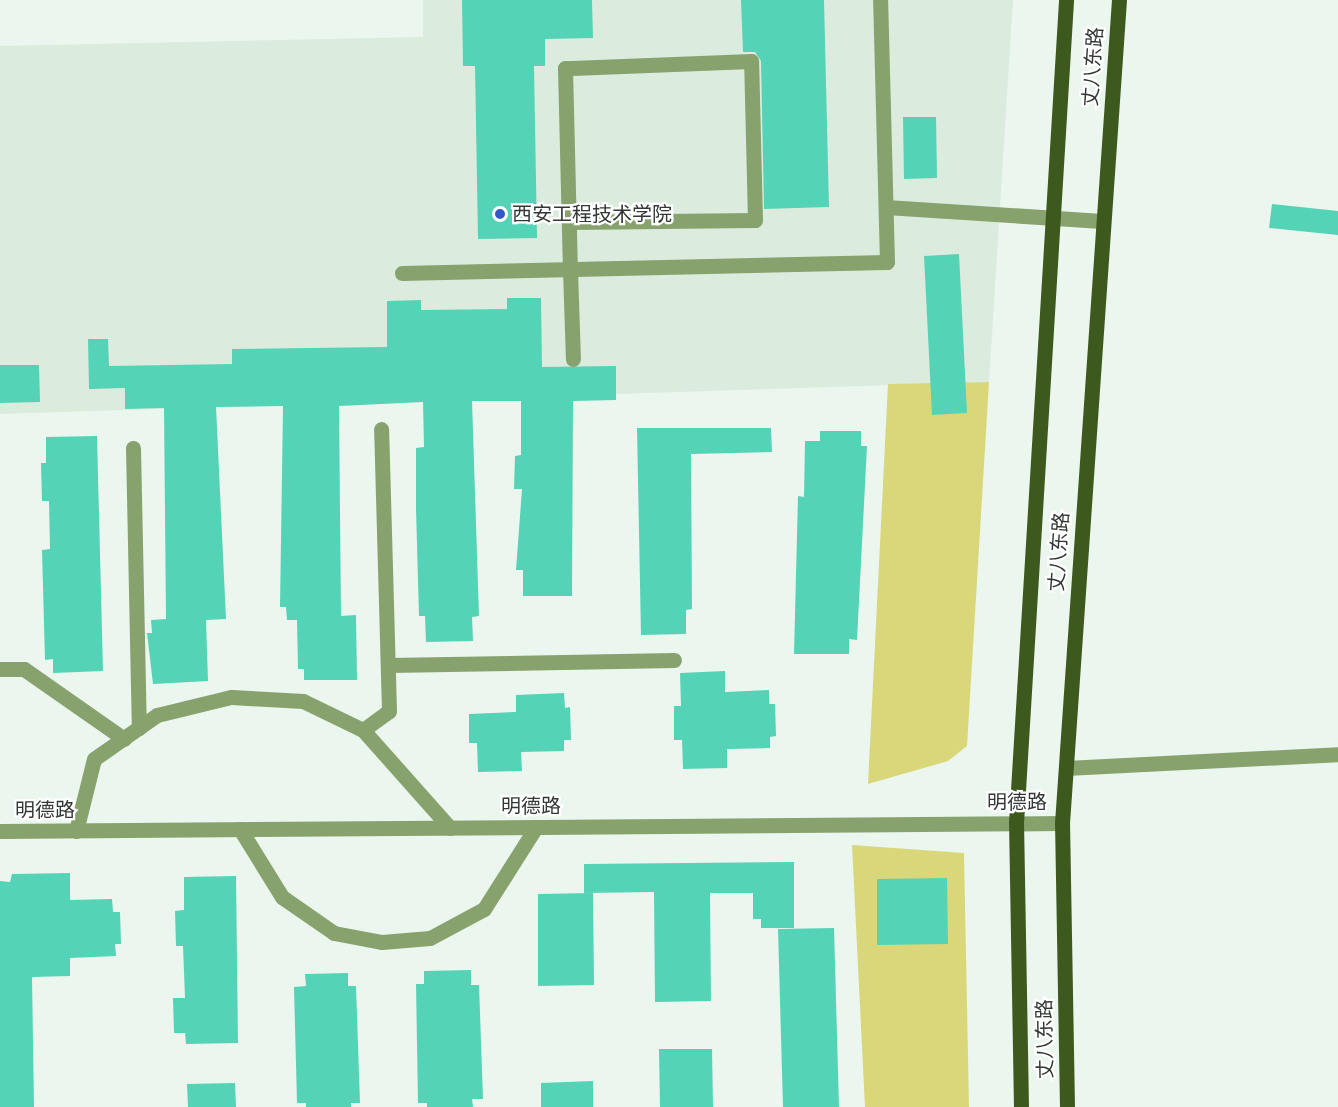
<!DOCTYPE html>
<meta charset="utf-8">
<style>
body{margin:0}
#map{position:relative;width:1338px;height:1107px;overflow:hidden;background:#ebf6ee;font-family:Helvetica,"Noto Sans SC",sans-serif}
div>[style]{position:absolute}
.built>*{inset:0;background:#dbecdf}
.green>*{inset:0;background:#d9d779}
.building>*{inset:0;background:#55d3b6}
.minor>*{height:15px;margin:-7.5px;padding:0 7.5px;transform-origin:7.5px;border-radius:7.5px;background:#87a26d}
.major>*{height:15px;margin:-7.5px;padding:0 7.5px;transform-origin:7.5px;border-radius:7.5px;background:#3e591d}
.dots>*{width:16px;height:16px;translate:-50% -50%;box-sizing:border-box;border:3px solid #fff;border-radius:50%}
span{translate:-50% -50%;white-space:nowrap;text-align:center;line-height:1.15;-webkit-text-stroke:4.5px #fff;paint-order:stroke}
.street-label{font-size:20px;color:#343835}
.poi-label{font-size:20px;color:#343835}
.left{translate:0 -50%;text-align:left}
</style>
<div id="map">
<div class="built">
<div style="clip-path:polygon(423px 0,1013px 0,989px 382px,0 414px,0 46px,423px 37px)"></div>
</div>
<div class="green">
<div style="clip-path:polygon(989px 382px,967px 746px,948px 761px,868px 784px,888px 384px)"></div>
<div style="clip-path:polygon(852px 845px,964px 853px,969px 1107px,865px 1107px)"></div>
</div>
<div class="building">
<div style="clip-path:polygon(462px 0,592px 0,593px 38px,545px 39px,545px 66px,534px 66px,537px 238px,478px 239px,475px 66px,463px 66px)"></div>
<div style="clip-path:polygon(741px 0,824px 0,829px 207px,764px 209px,761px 61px,755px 52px,743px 52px)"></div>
<div style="clip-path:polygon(903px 117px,936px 117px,937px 178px,904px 179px)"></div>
<div style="clip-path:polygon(1272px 204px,1338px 211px,1338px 235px,1269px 228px)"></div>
<div style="clip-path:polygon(959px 254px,967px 413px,932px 415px,924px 256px)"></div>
<div style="clip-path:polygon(507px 298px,541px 298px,542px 367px,616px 366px,616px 400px,573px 401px,572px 596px,523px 596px,523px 570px,516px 570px,522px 489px,514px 489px,515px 456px,521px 455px,521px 401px,472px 401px,479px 616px,472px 617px,473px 641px,426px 642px,425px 616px,419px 616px,416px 509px,416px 448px,424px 447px,423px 402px,339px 406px,341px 616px,356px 615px,357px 680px,304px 680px,304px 669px,298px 669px,297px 620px,287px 620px,286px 607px,280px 607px,283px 406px,216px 407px,226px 619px,206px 620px,208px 681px,153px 684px,147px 633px,152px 633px,151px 620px,166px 619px,164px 408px,125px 409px,125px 388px,89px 389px,88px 339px,108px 339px,109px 366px,232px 364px,232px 349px,387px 347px,387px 301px,421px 300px,421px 310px,507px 309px)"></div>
<div style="clip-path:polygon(0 365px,39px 365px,40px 402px,0 403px)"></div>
<div style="clip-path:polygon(637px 428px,771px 428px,772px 452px,691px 454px,692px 609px,686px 610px,686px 634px,641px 635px)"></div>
<div style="clip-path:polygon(820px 431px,861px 431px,861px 446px,867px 446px,857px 640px,849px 639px,849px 654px,794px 654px,798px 496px,804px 497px,805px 441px,820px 441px)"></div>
<div style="clip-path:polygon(97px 436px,103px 671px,53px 673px,53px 659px,45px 660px,42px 550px,50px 549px,49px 501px,42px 501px,41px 463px,46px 463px,46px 437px)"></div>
<div style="clip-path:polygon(725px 671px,725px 692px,769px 690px,769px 704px,775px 704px,776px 736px,770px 737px,770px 748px,727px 749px,727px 768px,683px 769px,682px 740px,674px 740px,674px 706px,681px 706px,680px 673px)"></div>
<div style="clip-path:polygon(564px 693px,565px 708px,570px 707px,571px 740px,564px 740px,564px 751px,521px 752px,522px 771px,478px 772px,477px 743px,469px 743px,469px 714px,516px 712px,516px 695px)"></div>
<div style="clip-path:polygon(794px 862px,794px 928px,761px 928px,761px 919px,753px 919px,753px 893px,710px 893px,711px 1001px,655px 1002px,654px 892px,584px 893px,584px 864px)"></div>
<div style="clip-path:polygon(70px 873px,70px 900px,112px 899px,113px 912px,120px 912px,121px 944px,115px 944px,116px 956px,70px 958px,70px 976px,32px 977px,34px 1107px,0 1107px,0 881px,10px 882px,12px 874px)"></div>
<div style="clip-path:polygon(236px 876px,238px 1043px,186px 1044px,185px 1033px,174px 1033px,173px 998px,185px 998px,183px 946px,176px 946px,175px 911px,184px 910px,184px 877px)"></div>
<div style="clip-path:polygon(947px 878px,948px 944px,877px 945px,877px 879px)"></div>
<div style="clip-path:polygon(593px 893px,594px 985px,538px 986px,538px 894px)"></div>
<div style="clip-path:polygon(834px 928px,839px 1107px,783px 1107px,778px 929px)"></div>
<div style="clip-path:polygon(471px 970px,471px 985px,479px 985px,483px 1099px,472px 1099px,473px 1107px,427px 1107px,427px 1103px,418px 1103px,416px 984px,424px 984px,424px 971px)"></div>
<div style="clip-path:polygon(348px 973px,348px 986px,356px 986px,360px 1103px,351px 1103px,351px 1107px,306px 1107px,306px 1103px,297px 1103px,294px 987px,306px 986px,305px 974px)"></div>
<div style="clip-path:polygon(659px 1049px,712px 1049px,713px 1107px,660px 1107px)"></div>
<div style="clip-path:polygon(593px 1081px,593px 1107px,541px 1107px,541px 1083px)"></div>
<div style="clip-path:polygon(235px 1083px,236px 1107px,188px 1107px,187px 1084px)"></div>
</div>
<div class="minor">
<div style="left:886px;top:207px;width:216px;rotate:3.7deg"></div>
<div style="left:569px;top:222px;width:186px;rotate:-0.6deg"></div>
<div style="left:755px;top:220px;width:159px;rotate:-91.4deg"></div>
<div style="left:751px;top:61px;width:186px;rotate:177.8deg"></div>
<div style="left:565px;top:68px;width:202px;rotate:88.6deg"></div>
<div style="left:570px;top:270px;width:89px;rotate:88.1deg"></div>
<div style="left:402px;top:273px;width:485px;rotate:-1.3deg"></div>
<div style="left:887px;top:262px;width:262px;rotate:-91.5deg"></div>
<div style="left:133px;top:448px;width:280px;rotate:88.8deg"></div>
<div style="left:388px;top:665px;width:286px;rotate:-1deg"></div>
<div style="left:0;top:669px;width:24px"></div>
<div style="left:24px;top:669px;width:122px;rotate:35deg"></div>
<div style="left:363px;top:730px;width:32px;rotate:-36deg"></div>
<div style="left:389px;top:711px;width:282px;rotate:-91.6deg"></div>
<div style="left:1066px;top:768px;width:272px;rotate:-2.9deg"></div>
<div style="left:240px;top:829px;width:80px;rotate:58.3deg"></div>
<div style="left:282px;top:897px;width:63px;rotate:34.7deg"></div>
<div style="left:334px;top:933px;width:49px;rotate:10.6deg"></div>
<div style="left:382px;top:942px;width:48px;rotate:-4.8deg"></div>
<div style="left:430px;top:938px;width:61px;rotate:-28.2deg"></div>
<div style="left:484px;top:909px;width:97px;rotate:-57.6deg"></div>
<div style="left:0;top:831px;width:1062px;rotate:-0.43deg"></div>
<div style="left:76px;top:831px;width:74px;rotate:-76deg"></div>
<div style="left:94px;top:759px;width:77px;rotate:-34.9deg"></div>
<div style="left:157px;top:715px;width:76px;rotate:-13.7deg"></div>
<div style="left:231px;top:697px;width:72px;rotate:3.2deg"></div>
<div style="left:303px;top:701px;width:67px;rotate:25.8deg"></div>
<div style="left:363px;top:730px;width:131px;rotate:48.4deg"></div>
</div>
<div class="major">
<div style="left:1021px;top:1107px;width:284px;rotate:-91deg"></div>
<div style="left:1016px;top:823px;width:825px;rotate:-86.52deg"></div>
<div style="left:1067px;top:1107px;width:284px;rotate:-91deg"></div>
<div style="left:1062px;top:823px;width:825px;rotate:-86.04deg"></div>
</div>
<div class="dots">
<div style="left:500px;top:214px;background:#3358c8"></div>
</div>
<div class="street-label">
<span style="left:1093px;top:67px;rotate:-86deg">丈八东路</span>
<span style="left:1059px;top:552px;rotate:-86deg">丈八东路</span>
<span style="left:1017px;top:802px">明德路</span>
<span style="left:531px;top:806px">明德路</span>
<span style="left:45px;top:810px">明德路</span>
<span style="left:1045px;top:1039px;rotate:-91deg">丈八东路</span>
</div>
<div class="poi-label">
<span class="left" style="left:512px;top:214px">西安工程技术学院</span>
</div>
</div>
